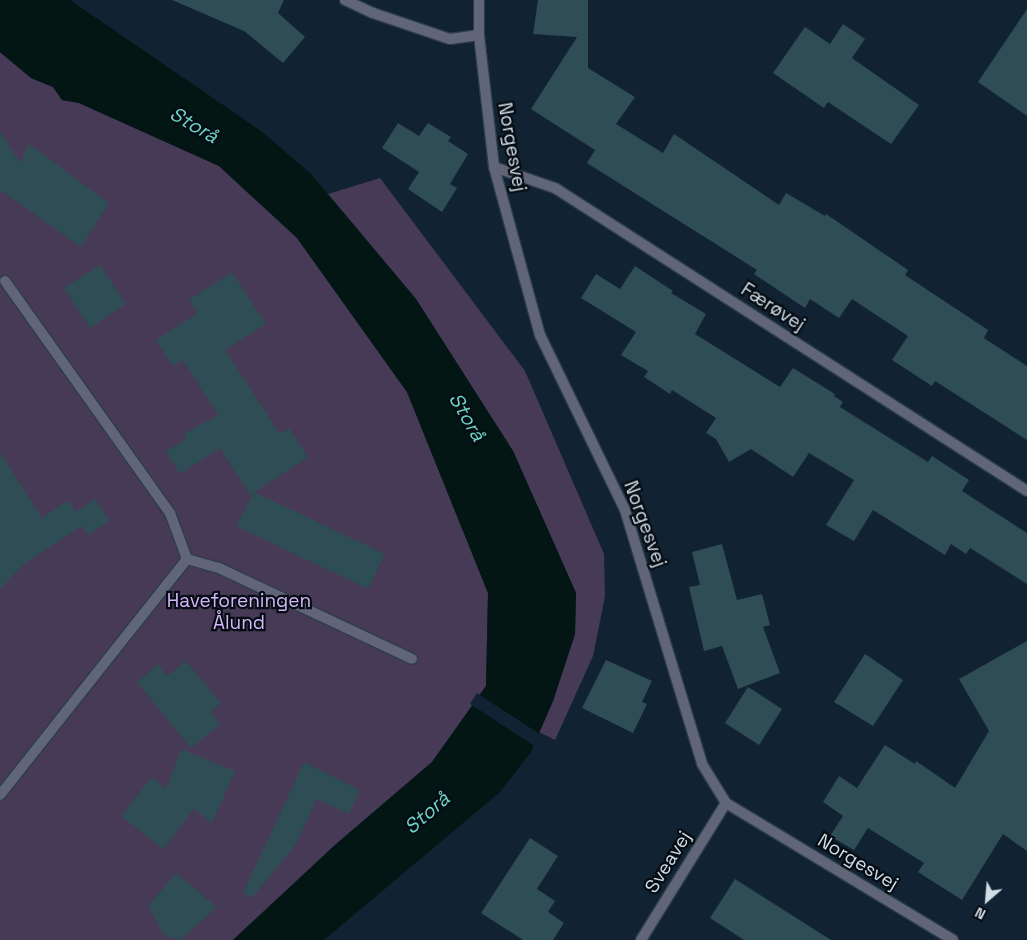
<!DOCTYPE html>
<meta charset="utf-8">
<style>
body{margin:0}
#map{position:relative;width:1027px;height:940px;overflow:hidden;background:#112332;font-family:"Space Grotesk",sans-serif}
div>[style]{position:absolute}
.green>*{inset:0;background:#473a56}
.water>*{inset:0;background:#031614}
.pier>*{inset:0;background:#112332}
.building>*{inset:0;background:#2e4d54}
.roads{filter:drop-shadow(1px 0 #2c3d4b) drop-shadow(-1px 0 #2c3d4b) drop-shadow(0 1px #2c3d4b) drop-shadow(0 -1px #2c3d4b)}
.service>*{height:10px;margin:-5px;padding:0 5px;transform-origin:5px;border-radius:5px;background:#616578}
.minor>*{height:10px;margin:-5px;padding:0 5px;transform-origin:5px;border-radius:5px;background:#616578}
span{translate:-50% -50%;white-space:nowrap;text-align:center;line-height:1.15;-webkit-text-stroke:4.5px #050c13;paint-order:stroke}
.street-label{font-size:19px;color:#d0dce6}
.park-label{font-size:19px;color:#d5b6f9}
.water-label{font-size:20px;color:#6dd3c6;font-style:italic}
.north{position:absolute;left:962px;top:875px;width:50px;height:50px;-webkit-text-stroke:4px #050c13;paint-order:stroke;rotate:207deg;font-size:14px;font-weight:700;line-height:20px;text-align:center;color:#d0dce6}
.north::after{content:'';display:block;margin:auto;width:18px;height:22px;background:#d0dce6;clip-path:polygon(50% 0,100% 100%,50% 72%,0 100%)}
</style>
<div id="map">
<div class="green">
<div style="clip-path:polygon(0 52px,31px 78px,53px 87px,62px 100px,79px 103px,219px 166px,297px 238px,407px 392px,488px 593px,486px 686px,432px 762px,335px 845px,233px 940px,0 940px)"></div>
<div style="clip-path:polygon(380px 178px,525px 371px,604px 554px,605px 596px,593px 656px,555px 740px,539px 732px,553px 701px,575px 634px,576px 593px,513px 451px,416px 299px,328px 194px)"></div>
</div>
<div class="water">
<div style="clip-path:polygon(0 0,70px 0,261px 131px,311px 174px,416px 299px,513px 451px,576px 593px,575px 634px,553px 701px,531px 752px,500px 792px,324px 940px,233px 940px,335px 845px,432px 762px,486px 686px,488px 593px,407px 392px,297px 238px,219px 166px,79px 103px,62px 100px,53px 87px,31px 78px,0 52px)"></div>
</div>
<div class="pier">
<div style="clip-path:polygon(477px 693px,541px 735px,536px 747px,470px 704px)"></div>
</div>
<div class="building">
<div style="clip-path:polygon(172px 0,284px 0,278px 13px,305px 37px,283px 63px,244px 31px)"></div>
<div style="clip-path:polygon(538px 0,588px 0,588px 68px,635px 97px,616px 124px,663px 153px,674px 134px,779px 205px,786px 193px,825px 216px,826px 214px,908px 270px,905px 275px,988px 330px,984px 338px,1027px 366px,1027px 440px,935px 381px,932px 386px,892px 360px,908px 336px,852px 299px,839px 318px,810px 299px,805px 308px,754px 274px,757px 270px,587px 163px,595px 150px,531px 109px,577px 37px,533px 34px)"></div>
<div style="clip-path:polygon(1027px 9px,1027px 116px,978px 82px)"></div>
<div style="clip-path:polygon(843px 24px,865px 39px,852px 58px,919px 105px,891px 144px,828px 102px,824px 108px,773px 73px,805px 27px,830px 44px)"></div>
<div style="clip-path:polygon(398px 123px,419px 136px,428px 123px,451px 137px,448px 141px,468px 154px,450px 184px,457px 188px,442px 212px,408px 189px,419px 172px,382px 148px)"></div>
<div style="clip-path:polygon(0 131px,20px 163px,29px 144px,109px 203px,81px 247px,0 190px)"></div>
<div style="clip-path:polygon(100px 265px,126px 304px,90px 328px,64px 288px)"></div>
<div style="clip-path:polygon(635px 266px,673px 291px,671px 293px,706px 314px,695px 334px,780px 387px,793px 368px,835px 394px,834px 396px,843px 402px,840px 407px,928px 462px,932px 456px,969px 480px,962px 491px,1027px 533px,1027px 584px,970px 548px,966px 554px,951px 544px,945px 555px,873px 510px,854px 541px,826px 525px,854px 480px,809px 453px,793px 477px,751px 449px,729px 462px,716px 439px,706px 433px,716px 418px,672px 390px,670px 394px,644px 377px,648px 371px,621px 355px,636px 332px,581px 298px,596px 274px,620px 289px)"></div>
<div style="clip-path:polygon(232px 272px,266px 324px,225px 350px,280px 434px,289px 428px,308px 457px,250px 495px,220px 448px,180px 474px,166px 451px,186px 439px,184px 434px,218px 415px,183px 360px,173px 366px,156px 340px,198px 313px,189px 300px)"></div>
<div style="clip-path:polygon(0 452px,42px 518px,68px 500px,76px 512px,95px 499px,110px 521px,88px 535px,82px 526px,24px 564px,0 589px)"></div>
<div style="clip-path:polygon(254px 492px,385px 554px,368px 589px,236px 526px)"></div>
<div style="clip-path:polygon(722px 544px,737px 600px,762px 594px,770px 625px,763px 627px,780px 673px,738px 689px,722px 646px,704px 651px,689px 587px,700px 585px,692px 552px)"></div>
<div style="clip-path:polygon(1027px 641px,1027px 851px,1003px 834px,962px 900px,918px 872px,924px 863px,868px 828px,854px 850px,830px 836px,843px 816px,823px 802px,839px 776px,857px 788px,885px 745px,915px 764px,916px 761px,955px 788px,989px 731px,959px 679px)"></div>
<div style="clip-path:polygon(865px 654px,903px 680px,873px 726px,834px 702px)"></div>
<div style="clip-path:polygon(606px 660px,652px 681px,642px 702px,647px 704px,633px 733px,582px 708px)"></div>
<div style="clip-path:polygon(186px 661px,221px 703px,210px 712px,221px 724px,191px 748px,137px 682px,158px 664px,167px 676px)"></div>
<div style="clip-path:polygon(748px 687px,782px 709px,759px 745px,725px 723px)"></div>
<div style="clip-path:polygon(181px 749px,235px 771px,212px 823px,194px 809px,163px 849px,121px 816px,152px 777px,166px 789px)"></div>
<div style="clip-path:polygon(304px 762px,360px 790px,349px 814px,317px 799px,296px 844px,252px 898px,243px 893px)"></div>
<div style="clip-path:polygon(530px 838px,558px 856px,537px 889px,555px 901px,548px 912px,564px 923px,553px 940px,523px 940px,481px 913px)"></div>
<div style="clip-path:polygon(176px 873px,217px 907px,180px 940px,168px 937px,162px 932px,148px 906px)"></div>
<div style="clip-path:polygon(735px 879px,831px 940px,744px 940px,710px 918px)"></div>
</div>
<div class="roads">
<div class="service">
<div style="left:5px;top:281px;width:285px;rotate:54.6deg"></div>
<div style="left:170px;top:513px;width:49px;rotate:69.7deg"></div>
<div style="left:187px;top:559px;width:35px;rotate:16deg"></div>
<div style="left:221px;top:569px;width:211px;rotate:25.2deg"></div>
<div style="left:0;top:795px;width:301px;rotate:-51.6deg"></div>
</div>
<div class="minor">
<div style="left:345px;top:0;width:31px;rotate:25deg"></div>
<div style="left:373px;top:13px;width:81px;rotate:18.7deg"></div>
<div style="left:450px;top:39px;width:29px;rotate:-8deg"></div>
<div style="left:479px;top:0;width:35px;rotate:90deg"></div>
<div style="left:479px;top:35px;width:133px;rotate:83.5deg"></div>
<div style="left:494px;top:167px;width:174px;rotate:74.7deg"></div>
<div style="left:540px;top:335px;width:195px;rotate:64.1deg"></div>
<div style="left:625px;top:510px;width:265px;rotate:73.1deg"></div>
<div style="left:702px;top:764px;width:46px;rotate:58.4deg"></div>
<div style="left:726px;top:803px;width:265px;rotate:31.1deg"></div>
<div style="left:494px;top:167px;width:65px;rotate:19deg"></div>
<div style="left:555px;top:188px;width:561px;rotate:32.7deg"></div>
<div style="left:641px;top:940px;width:161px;rotate:-58.2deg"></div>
</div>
</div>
<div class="street-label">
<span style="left:512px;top:147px;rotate:80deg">Norgesvej</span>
<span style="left:773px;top:307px;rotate:33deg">Færøvej</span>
<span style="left:645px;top:524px;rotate:70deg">Norgesvej</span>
<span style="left:668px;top:862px;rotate:-58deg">Sveavej</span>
<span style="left:858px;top:862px;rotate:31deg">Norgesvej</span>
</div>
<div class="park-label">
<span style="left:239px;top:612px">Haveforeningen<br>Ålund</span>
</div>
<div class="water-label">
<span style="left:194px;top:125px;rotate:30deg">Storå</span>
<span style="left:467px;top:417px;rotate:60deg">Storå</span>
<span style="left:427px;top:813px;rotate:-41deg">Storå</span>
</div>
<div class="north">N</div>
</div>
